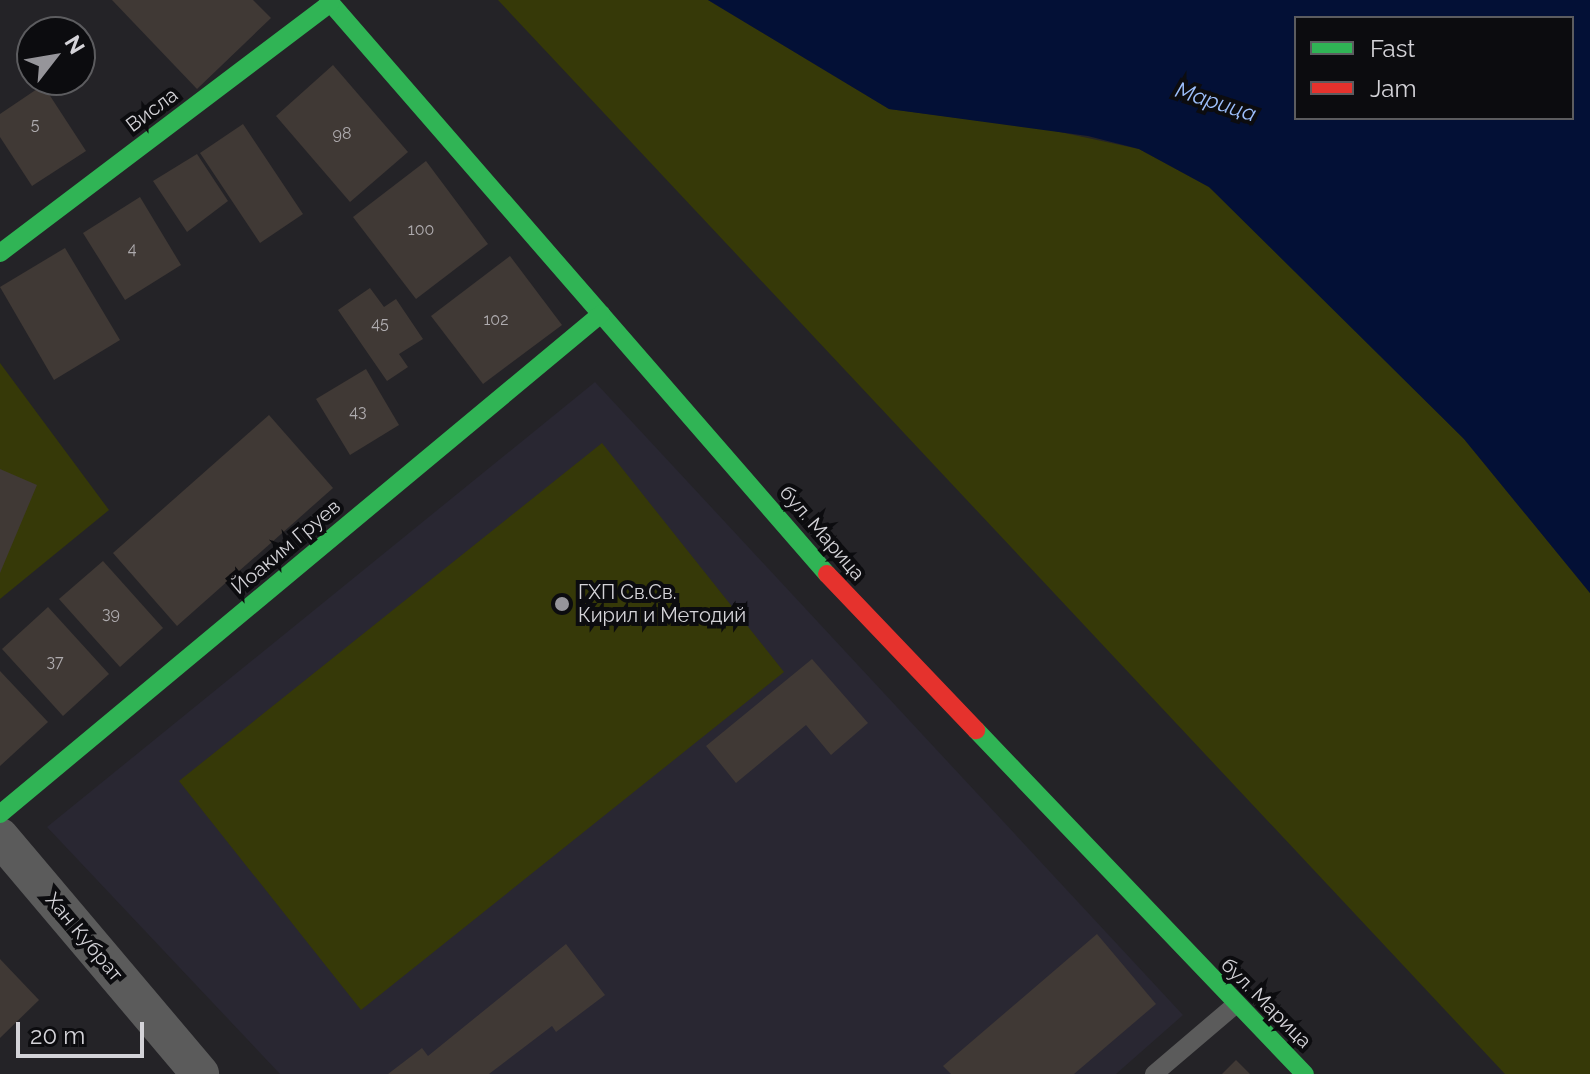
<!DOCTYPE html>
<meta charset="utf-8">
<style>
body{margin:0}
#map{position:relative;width:1590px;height:1074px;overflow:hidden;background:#242327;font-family:Raleway,sans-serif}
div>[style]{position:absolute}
.built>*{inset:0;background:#292732}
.green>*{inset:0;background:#363908}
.water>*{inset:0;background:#031036}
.building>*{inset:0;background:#403935}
.lane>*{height:18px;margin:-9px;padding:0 9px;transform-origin:9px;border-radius:9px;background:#5b5b5b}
.street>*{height:38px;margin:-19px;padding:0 19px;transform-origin:19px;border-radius:19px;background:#5b5b5b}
.fast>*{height:18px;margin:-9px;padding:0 9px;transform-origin:9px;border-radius:9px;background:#30b455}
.jam>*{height:18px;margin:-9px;padding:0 9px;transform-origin:9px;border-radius:9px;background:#e5322d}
.dots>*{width:22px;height:22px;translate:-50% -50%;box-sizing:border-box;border:4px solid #0c0c0f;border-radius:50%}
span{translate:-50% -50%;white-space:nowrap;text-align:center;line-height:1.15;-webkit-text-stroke:8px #0c0c0f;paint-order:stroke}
.number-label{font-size:16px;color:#afacaf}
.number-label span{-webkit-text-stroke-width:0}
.street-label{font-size:20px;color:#d4d3d8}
.poi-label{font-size:20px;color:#d4d3d8}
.left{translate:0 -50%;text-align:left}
.water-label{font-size:22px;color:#9dbffb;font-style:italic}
.legend{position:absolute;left:1294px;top:16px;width:280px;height:104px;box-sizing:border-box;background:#0c0c0f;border:2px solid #5c5c5f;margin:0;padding:10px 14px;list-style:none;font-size:24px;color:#d4d3d8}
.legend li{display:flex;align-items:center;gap:16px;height:40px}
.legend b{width:40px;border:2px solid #5c5c5f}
.north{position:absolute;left:16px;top:16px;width:80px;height:80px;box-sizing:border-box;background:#0c0c0f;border:2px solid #5c5c5f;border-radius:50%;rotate:59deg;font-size:22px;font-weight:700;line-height:32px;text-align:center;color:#d4d3d8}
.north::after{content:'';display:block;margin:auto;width:28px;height:36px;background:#96959a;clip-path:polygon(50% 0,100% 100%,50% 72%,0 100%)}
.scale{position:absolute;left:16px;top:1022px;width:128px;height:36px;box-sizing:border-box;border:4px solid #d4d3d8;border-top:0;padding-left:10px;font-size:24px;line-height:28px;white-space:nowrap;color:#d4d3d8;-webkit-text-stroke:6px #0c0c0f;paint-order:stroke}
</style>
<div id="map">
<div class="built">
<div style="clip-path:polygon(595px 382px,1183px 1015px,1116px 1074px,280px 1074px,47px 827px)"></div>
</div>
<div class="green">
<div style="clip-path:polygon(498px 0,708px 0,889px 109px,1046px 129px,1139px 149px,1209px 187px,1247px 220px,1464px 439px,1590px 593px,1590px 1074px,1505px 1074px)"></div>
<div style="clip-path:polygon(0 363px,109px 510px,0 599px)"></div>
<div style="clip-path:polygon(602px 443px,784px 672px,361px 1010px,179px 781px)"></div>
</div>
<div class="water">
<div style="clip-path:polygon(evenodd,708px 0,1590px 0,1590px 593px,1464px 439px,1209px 187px,1139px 149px,1088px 136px,889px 109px,708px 0,1296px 18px,1572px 18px,1572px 118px,1296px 118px,1296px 18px)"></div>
</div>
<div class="building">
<div style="clip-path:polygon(112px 0,253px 0,271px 18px,197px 89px)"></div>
<div style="clip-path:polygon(333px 65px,408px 152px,350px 202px,276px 116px)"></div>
<div style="clip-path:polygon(43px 85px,86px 151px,32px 186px,0 137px,0 114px)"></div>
<div style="clip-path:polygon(243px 124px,303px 214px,260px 243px,200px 153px)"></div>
<div style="clip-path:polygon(197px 154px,228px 201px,187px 232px,153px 181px)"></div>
<div style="clip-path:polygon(426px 161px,488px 244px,416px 299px,353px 217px)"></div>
<div style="clip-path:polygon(140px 197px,181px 265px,125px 300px,83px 233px)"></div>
<div style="clip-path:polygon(65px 248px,120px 340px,54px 380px,0 287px)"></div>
<div style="clip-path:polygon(510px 256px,562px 325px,483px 384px,431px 316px)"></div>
<div style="clip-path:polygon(370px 288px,384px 307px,396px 299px,423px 339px,399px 354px,408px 367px,387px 381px,338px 310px)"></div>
<div style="clip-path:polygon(366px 369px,399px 425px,350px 455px,316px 399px)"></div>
<div style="clip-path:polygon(269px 415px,333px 488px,177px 626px,113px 553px)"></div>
<div style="clip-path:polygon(0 469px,37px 485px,0 573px)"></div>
<div style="clip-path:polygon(103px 561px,163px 628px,120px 667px,59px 599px)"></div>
<div style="clip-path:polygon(48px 607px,109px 674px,63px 716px,2px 649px)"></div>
<div style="clip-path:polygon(812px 659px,868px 723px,831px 755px,806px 725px,736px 783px,706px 746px)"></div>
<div style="clip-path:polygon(0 671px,48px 722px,0 766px)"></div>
<div style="clip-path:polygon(1097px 934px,1156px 1004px,1074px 1074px,951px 1074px,943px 1066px)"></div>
<div style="clip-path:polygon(566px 944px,605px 995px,556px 1032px,552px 1026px,489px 1074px,388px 1074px,422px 1048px,428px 1056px)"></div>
<div style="clip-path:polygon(0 959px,39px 1000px,0 1038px)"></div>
<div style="clip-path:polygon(1236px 1060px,1250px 1074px,1222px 1074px)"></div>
</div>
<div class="lane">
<div style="left:1154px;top:1074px;width:106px;rotate:-40.4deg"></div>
</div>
<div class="street">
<div style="left:0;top:837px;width:310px;rotate:49.8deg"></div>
</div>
<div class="fast">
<div style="left:328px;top:0;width:761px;rotate:49deg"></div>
<div style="left:0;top:253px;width:414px;rotate:-37.1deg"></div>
<div style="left:976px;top:730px;width:476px;rotate:46.3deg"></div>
<div style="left:0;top:814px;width:782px;rotate:-39.76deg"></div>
</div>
<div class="jam">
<div style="left:827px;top:574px;width:216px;rotate:46.3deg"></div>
</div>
<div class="dots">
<div style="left:562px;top:604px;background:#96959a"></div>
</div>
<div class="number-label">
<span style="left:35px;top:125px">5</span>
<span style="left:342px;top:134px">98</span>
<span style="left:421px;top:230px">100</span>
<span style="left:132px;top:249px">4</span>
<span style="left:496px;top:320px">102</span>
<span style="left:380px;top:324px">45</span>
<span style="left:358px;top:412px">43</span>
<span style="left:111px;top:614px">39</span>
<span style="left:55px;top:662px">37</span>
</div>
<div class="street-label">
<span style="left:152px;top:110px;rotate:-37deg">Висла</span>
<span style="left:822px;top:533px;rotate:49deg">бул. Марица</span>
<span style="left:286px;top:547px;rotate:-40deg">Йоаким Груев</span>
<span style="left:84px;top:937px;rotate:50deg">Хан Кубрат</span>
<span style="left:1266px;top:1003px;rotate:45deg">бул. Марица</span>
</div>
<div class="poi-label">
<span class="left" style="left:578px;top:604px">ГХП Св.Св.<br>Кирил и Методий</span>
</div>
<div class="water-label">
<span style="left:1216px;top:102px;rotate:18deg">Марица</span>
</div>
<ul class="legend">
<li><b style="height:10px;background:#30b455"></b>Fast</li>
<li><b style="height:10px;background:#e5322d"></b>Jam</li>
</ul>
<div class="north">N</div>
<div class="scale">20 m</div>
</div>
